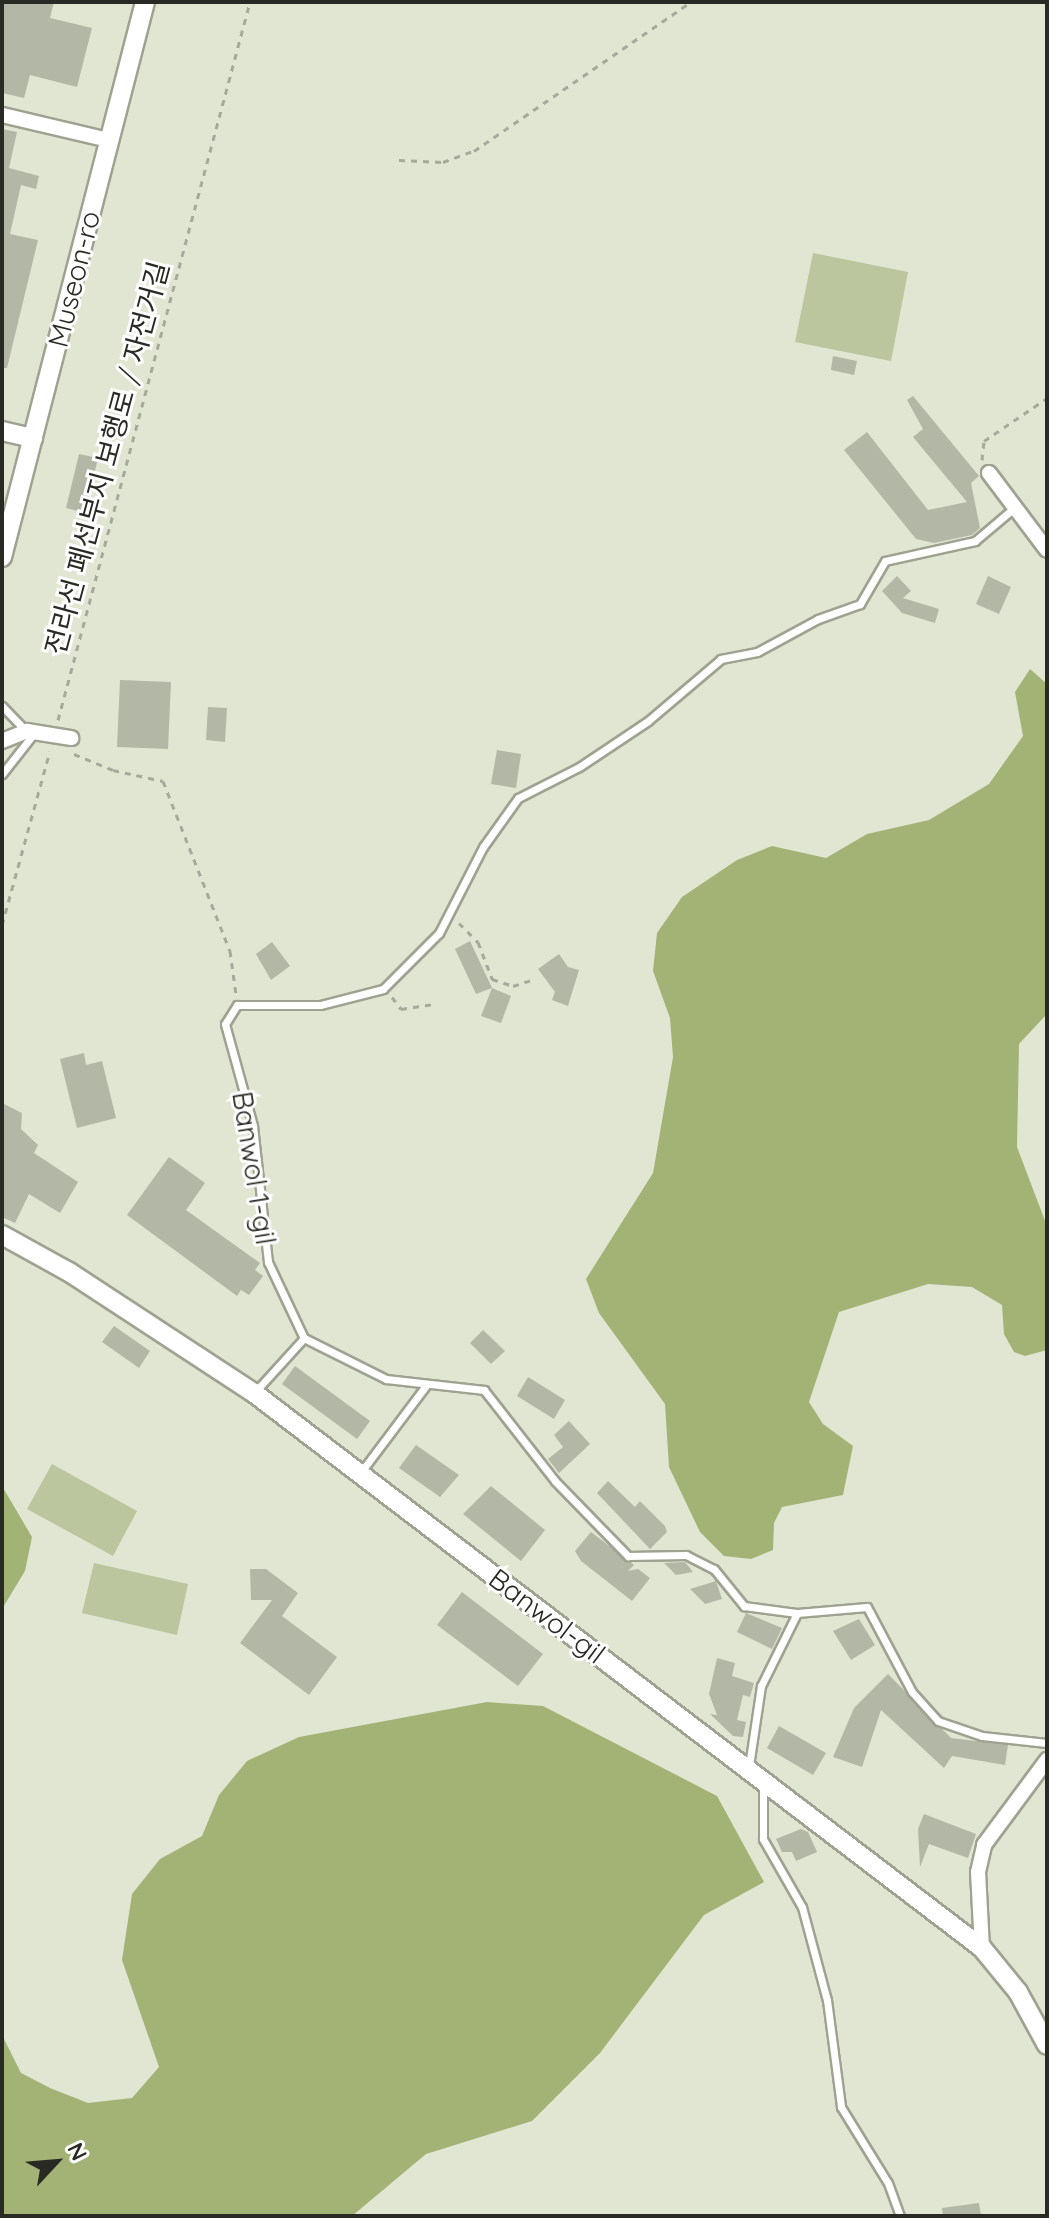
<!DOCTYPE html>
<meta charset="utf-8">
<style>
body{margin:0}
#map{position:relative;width:1049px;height:2218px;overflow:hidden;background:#e1e6d3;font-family:Quicksand,"Noto Sans KR",sans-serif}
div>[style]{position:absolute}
.green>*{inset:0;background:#bbc59e}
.forest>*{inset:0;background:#a3b275}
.building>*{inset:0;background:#b3b8a6}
.path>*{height:3px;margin-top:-1.5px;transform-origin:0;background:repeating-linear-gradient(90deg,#a6aa9b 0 6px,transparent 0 12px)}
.roads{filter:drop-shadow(2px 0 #9ea391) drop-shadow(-2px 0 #9ea391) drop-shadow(0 2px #9ea391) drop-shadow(0 -2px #9ea391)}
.service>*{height:7px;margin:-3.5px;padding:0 3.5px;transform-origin:3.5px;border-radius:3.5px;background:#fff}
.minor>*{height:14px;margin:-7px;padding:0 7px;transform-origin:7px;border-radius:7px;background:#fff}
.tertiary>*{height:18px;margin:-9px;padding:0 9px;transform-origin:9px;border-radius:9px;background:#fff}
span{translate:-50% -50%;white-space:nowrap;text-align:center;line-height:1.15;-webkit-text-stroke:6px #fff;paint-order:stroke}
.street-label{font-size:28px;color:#282a23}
.frame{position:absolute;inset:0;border:4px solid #282a23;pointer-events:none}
.north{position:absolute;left:16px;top:2122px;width:80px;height:80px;-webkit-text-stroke:6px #fff;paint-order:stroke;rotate:64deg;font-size:22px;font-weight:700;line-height:32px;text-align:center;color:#282a23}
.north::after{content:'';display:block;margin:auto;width:28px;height:36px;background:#282a23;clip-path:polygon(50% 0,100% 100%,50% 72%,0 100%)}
</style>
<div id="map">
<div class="green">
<div style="clip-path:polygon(813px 253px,908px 272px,891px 361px,795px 342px)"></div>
<div style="clip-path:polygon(52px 1464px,137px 1511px,113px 1556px,27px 1509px)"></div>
<div style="clip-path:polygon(94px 1563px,188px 1584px,177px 1635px,82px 1613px)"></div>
</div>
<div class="forest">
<div style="clip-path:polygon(1030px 669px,1047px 684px,1047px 1014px,1019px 1044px,1017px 1147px,1047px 1226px,1047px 1350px,1025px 1356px,1014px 1352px,1004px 1334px,1002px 1305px,972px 1287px,928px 1284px,839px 1312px,809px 1402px,823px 1424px,853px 1446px,843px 1495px,782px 1507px,774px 1523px,773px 1550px,751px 1559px,724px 1556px,700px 1532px,669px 1467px,665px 1404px,599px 1313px,586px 1279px,653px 1173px,673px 1057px,670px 1018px,653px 971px,657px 933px,682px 897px,737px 860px,772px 846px,826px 858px,867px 834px,929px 820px,989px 784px,1023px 736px,1015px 692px)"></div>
<div style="clip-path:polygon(2px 1486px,32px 1537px,25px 1571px,2px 1609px)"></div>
<div style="clip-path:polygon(487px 1702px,543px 1706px,717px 1796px,764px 1882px,704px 1915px,600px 2053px,532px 2121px,426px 2154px,352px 2216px,2px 2216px,2px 2035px,21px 2073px,50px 2088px,88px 2103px,132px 2098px,159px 2067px,122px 1960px,132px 1894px,160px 1859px,202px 1836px,219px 1795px,247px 1761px,299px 1737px)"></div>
</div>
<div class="building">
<div style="clip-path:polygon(2px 2px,54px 2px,50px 18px,92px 28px,77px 87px,30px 75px,24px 98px,2px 93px)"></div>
<div style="clip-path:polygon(2px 129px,17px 132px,9px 168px,39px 176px,36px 189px,21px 185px,10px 234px,38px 240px,7px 368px,2px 368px)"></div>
<div style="clip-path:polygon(833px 356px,857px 361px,854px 375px,831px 370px)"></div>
<div style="clip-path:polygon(913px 396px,979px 476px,971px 483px,980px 528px,972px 535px,934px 543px,916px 539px,844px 450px,867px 432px,928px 510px,967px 502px,913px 437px,923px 429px,907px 400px)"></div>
<div style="clip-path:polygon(79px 454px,98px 458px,85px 513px,66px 508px)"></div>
<div style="clip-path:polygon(897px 576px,911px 591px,903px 598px,939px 609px,935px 623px,902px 613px,882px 591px)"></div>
<div style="clip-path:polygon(988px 576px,1011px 587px,999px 614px,976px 604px)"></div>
<div style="clip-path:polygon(120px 680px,171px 682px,168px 749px,117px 747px)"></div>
<div style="clip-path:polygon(208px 707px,227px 708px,225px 742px,206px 740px)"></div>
<div style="clip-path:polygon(497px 750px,521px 754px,516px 788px,491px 784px)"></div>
<div style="clip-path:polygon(470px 941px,492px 988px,476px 994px,455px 949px)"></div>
<div style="clip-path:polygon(272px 942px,290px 966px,271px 980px,256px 954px)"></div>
<div style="clip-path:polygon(559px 954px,568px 967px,579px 970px,568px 1006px,552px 1000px,555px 992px,538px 969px)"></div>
<div style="clip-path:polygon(492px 988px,511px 996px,501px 1023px,481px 1016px)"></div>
<div style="clip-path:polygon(84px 1053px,86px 1065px,102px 1061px,116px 1118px,77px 1128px,60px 1059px)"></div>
<div style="clip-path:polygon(2px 1103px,22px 1113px,21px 1129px,38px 1145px,34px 1153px,78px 1182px,60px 1213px,29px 1194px,15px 1223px,2px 1217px)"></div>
<div style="clip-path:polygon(169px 1157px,205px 1183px,186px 1210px,260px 1263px,255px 1270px,263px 1276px,249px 1295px,241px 1290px,237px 1296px,127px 1215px)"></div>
<div style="clip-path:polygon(114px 1326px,150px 1351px,139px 1368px,102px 1342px)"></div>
<div style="clip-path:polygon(483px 1330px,505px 1351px,491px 1364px,470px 1343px)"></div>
<div style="clip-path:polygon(295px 1366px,370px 1421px,357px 1439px,282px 1384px)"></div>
<div style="clip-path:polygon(528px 1377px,565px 1400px,554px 1419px,517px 1396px)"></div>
<div style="clip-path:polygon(569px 1421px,590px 1444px,559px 1473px,548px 1459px,563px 1447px,554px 1435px)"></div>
<div style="clip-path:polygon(416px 1445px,459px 1475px,440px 1497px,399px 1468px)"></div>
<div style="clip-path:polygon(608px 1481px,635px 1507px,640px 1501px,665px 1526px,667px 1532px,650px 1549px,597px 1493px)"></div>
<div style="clip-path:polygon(491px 1486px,545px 1530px,521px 1561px,463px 1514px)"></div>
<div style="clip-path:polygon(591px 1532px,634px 1565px,628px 1571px,638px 1569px,650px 1578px,632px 1601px,581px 1561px,575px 1551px)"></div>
<div style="clip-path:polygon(685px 1562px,693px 1572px,676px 1575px,664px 1563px)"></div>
<div style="clip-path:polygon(250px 1569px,266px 1569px,298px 1593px,282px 1616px,337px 1657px,309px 1695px,240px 1643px,272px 1600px,251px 1600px)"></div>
<div style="clip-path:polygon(716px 1581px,722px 1599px,705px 1604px,690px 1589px)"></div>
<div style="clip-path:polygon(462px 1592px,543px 1654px,518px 1686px,437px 1625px)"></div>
<div style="clip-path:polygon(746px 1613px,782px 1628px,772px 1649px,737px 1632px)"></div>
<div style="clip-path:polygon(859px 1619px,875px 1645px,851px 1660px,833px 1631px)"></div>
<div style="clip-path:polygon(717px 1658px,735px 1663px,732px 1676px,754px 1683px,750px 1697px,743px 1695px,737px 1720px,746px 1722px,743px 1737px,733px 1736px,710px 1714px,717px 1715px,709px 1694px)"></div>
<div style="clip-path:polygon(888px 1674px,951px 1738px,1008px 1745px,1005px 1765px,952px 1756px,944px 1768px,881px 1710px,862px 1767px,833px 1757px,854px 1708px)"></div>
<div style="clip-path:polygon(779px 1726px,826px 1753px,813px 1775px,767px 1748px)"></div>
<div style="clip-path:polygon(924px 1814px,976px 1834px,968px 1858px,929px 1844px,920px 1867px,918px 1829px)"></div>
<div style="clip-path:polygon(801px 1829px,808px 1832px,817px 1852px,796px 1861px,792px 1852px,782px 1852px,776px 1839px)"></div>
<div style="clip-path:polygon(979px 2203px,981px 2216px,943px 2216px,942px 2208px)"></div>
</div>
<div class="path">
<div style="left:399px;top:160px;width:44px;rotate:2.6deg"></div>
<div style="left:443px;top:162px;width:33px;rotate:-20deg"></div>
<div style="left:474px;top:151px;width:263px;rotate:-34.5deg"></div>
<div style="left:982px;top:460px;width:19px;rotate:-84deg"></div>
<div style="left:984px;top:441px;width:76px;rotate:-34.3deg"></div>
<div style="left:58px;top:720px;width:743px;rotate:-75.03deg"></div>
<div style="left:74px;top:754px;width:42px;rotate:22.3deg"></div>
<div style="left:113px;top:770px;width:51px;rotate:12.4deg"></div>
<div style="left:163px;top:781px;width:183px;rotate:68.5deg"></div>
<div style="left:230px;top:951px;width:43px;rotate:82.1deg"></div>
<div style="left:459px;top:923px;width:27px;rotate:45deg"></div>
<div style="left:478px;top:942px;width:40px;rotate:69deg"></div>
<div style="left:492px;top:979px;width:22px;rotate:18deg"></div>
<div style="left:513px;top:986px;width:19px;rotate:-18deg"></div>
<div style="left:2px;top:925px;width:180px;rotate:-74.6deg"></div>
<div style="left:392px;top:997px;width:15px;rotate:53deg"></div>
<div style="left:401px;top:1009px;width:31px;rotate:-9deg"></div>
</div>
<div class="roads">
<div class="service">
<div style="left:1014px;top:508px;width:51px;rotate:139.8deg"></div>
<div style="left:975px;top:541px;width:92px;rotate:167.5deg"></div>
<div style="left:885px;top:561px;width:50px;rotate:120.2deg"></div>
<div style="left:860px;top:604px;width:45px;rotate:160.3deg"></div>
<div style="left:818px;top:619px;width:69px;rotate:151.6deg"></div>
<div style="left:757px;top:652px;width:37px;rotate:169deg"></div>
<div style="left:721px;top:659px;width:96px;rotate:139.7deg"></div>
<div style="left:648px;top:721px;width:83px;rotate:146.3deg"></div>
<div style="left:579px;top:767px;width:68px;rotate:153.1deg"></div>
<div style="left:518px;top:798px;width:60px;rotate:125.5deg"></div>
<div style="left:483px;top:847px;width:97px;rotate:117.1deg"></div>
<div style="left:439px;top:933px;width:79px;rotate:135deg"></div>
<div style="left:383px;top:989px;width:65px;rotate:165.7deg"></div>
<div style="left:320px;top:1005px;width:83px;rotate:180deg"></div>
<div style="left:237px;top:1005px;width:22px;rotate:122deg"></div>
<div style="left:225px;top:1024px;width:106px;rotate:74.6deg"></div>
<div style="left:253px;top:1126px;width:137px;rotate:83.7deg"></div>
<div style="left:268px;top:1262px;width:84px;rotate:64.7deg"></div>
<div style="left:304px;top:1338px;width:92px;rotate:26.6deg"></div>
<div style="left:386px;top:1379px;width:99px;rotate:6.4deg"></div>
<div style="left:484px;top:1390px;width:115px;rotate:52deg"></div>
<div style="left:555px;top:1481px;width:105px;rotate:45.8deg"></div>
<div style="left:628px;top:1556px;width:58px;rotate:-1deg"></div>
<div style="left:686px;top:1555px;width:31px;rotate:27deg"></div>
<div style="left:714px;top:1569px;width:48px;rotate:51deg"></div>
<div style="left:744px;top:1606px;width:53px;rotate:7.5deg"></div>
<div style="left:797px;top:1613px;width:70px;rotate:-4.9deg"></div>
<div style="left:867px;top:1607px;width:96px;rotate:62.1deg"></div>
<div style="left:912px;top:1692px;width:39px;rotate:48deg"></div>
<div style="left:938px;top:1721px;width:46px;rotate:18.8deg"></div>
<div style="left:982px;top:1736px;width:65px;rotate:6.1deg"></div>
<div style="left:2px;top:706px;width:33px;rotate:46deg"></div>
<div style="left:2px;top:774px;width:53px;rotate:-51.8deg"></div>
<div style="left:254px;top:1393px;width:74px;rotate:-47.7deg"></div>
<div style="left:361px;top:1472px;width:110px;rotate:-53.1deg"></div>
<div style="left:749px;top:1766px;width:81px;rotate:-81.5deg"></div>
<div style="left:761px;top:1686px;width:81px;rotate:-63.7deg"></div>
<div style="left:763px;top:1785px;width:54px;rotate:90deg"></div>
<div style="left:763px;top:1839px;width:78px;rotate:60.2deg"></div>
<div style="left:802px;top:1907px;width:96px;rotate:75deg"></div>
<div style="left:827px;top:2000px;width:108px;rotate:82.5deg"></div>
<div style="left:841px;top:2107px;width:89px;rotate:58.3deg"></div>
<div style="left:888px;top:2183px;width:35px;rotate:70deg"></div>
</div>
<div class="minor">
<div style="left:2px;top:115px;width:110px;rotate:13.2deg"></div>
<div style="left:989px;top:473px;width:96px;rotate:53deg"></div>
<div style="left:2px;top:741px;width:27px;rotate:-22deg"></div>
<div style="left:27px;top:731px;width:45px;rotate:9deg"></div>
<div style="left:982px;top:1948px;width:76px;rotate:-93deg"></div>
<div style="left:978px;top:1872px;width:28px;rotate:-77deg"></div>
<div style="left:984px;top:1845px;width:106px;rotate:-53.5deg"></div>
</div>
<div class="tertiary">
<div style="left:2px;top:431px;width:32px;rotate:13deg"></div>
<div style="left:2px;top:557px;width:573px;rotate:-75.55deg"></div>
<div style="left:2px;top:1235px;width:77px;rotate:28.9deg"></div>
<div style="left:69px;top:1272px;width:221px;rotate:33.2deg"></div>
<div style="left:254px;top:1393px;width:915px;rotate:37.32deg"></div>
<div style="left:982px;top:1948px;width:57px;rotate:50.7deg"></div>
<div style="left:1018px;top:1992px;width:60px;rotate:61.3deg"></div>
</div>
</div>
<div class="street-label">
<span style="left:74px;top:279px;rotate:-76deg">Museon-ro</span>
<span style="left:107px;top:458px;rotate:-75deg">전라선 폐선부지 보행로 / 자전거길</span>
<span style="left:254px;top:1168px;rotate:81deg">Banwol 1-gil</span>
<span style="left:547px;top:1616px;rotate:37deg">Banwol-gil</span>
</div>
<div class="frame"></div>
<div class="north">N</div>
</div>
